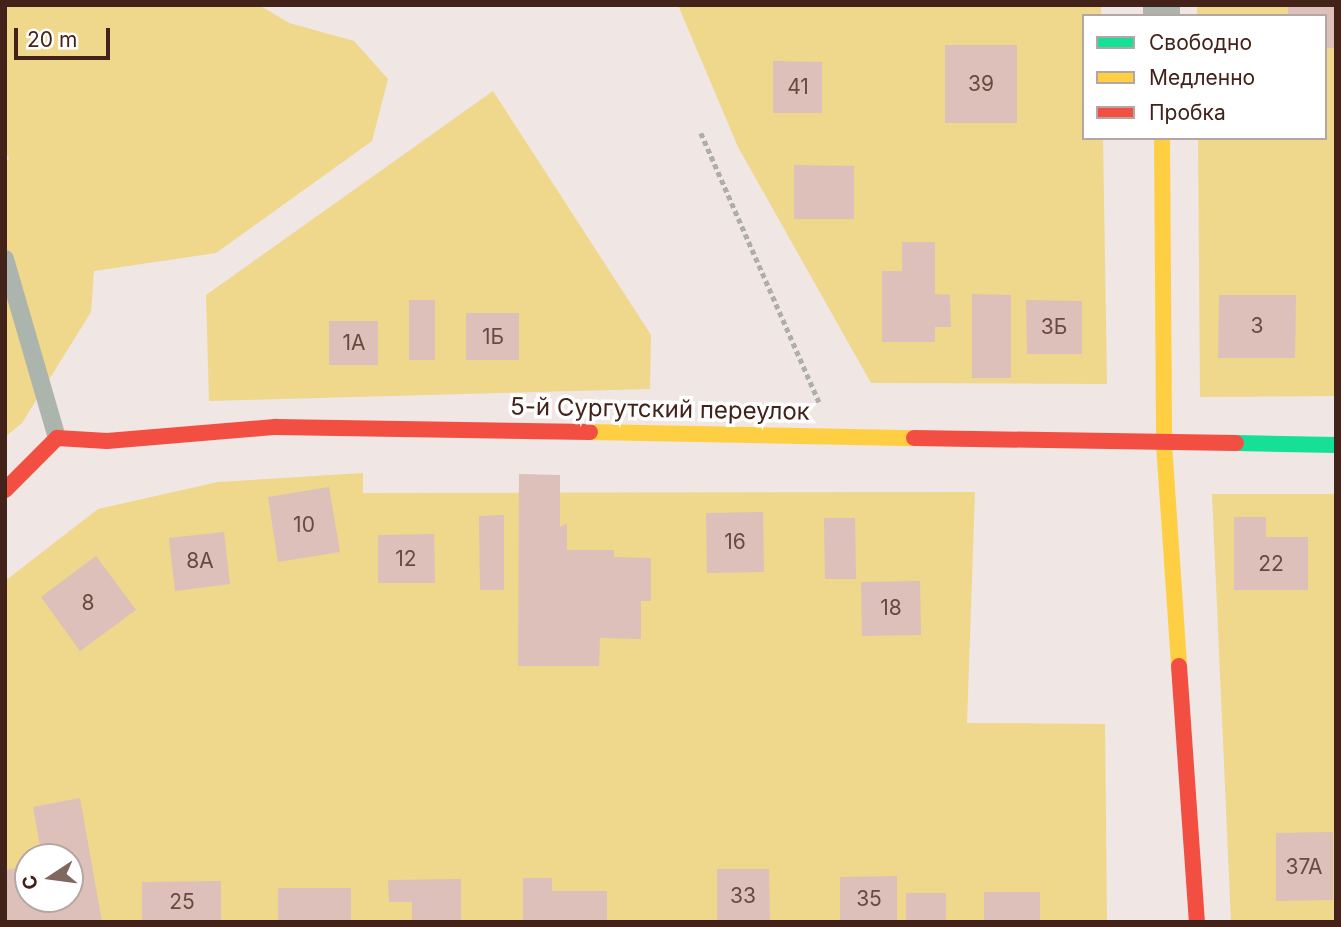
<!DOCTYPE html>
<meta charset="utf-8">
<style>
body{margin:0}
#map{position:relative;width:1341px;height:927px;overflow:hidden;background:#f0e6e3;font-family:Inter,sans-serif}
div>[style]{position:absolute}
.green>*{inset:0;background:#efd78c}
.building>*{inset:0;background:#dcc0b9}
.path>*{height:4.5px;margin-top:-2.25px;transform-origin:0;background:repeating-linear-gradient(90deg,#adaea9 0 5px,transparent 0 8.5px)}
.lane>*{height:18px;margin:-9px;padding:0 9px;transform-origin:9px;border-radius:9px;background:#acb5ad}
.street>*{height:37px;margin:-18.5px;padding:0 18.5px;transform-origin:18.5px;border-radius:18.5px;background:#acb5ad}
.fast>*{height:16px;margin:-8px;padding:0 8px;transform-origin:8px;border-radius:8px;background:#16e098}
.slow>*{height:16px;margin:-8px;padding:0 8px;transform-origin:8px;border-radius:8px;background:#ffcf43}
.jam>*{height:16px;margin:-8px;padding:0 8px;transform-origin:8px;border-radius:8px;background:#f24e42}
span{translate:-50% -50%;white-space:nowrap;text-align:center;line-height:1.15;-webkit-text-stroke:7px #fff;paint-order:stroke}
.number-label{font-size:21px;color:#694a42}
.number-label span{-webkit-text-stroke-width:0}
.street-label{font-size:24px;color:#43221a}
.frame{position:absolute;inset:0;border:7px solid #43221a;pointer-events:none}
.legend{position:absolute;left:1082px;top:14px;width:245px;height:126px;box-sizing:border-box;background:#fff;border:2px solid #b4a7a3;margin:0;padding:9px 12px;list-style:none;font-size:21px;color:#43221a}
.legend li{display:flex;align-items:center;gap:14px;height:35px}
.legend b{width:35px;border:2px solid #b4a7a3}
.north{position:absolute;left:14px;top:843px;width:70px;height:70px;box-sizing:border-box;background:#fff;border:2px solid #b4a7a3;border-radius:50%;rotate:257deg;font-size:19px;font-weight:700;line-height:28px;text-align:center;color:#43221a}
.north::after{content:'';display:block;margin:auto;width:24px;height:32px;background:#806760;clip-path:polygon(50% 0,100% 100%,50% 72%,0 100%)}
.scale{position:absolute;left:14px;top:28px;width:96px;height:32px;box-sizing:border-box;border:4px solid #43221a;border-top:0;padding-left:9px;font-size:21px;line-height:24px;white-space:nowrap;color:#43221a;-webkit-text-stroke:5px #fff;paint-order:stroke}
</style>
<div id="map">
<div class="green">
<div style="clip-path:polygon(5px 5px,259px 5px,289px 23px,354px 41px,388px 79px,372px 141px,216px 253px,94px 271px,91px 312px,22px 423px,5px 437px,5px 161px,9px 159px,5px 150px)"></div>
<div style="clip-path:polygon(678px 5px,1101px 5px,1101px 16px,1084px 16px,1084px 138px,1103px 138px,1107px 384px,871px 383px,738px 147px)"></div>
<div style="clip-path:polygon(1197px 5px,1336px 5px,1336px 396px,1200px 397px,1198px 138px,1325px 138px,1325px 16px,1197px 16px)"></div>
<div style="clip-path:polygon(493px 91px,651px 335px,650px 389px,209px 401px,206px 295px)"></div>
<div style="clip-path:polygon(evenodd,363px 473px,363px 493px,975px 492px,967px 723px,1105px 724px,1107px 922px,5px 922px,5px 581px,98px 509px,218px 482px,363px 473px,28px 857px,70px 857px,70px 899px,28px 899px,28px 857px)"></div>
<div style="clip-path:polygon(1212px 494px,1336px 494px,1336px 922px,1231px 922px)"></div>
</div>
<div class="building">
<div style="clip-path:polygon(1288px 5px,1336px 5px,1336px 48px,1325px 48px,1325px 16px,1288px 16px)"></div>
<div style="clip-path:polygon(945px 45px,1017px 45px,1017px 123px,945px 123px)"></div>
<div style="clip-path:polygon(773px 61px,822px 62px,822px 113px,773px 113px)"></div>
<div style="clip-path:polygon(794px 165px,854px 166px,854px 219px,794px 219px)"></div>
<div style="clip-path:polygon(902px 242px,935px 242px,935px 294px,950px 295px,951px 327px,935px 327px,935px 342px,882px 342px,882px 271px,902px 271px)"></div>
<div style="clip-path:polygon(972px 294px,1011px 295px,1011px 378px,972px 378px)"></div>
<div style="clip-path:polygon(1219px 295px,1296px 295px,1295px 358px,1218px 358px)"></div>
<div style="clip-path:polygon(409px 300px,435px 300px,435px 360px,409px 360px)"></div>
<div style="clip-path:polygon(1026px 300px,1082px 301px,1082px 354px,1027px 354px)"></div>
<div style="clip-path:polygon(466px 313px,519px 313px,519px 360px,466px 360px)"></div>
<div style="clip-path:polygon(329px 321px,378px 321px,378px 365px,329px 365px)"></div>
<div style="clip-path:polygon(519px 474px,560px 475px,560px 527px,567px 523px,567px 550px,614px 550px,614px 557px,651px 558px,651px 601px,641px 601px,641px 639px,600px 638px,599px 666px,518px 666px)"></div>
<div style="clip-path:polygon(329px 487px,340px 552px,278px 562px,268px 497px)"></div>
<div style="clip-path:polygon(763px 512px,764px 572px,707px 573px,706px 513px)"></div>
<div style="clip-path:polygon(504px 515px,504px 590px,480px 590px,479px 516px)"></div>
<div style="clip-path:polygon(1234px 517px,1266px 517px,1266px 537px,1308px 537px,1308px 590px,1234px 590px)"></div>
<div style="clip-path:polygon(824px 518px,855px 518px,856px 579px,825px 579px)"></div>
<div style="clip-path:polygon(224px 532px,230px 584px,175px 591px,169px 538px)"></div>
<div style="clip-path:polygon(434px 534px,435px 583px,378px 583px,378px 535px)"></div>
<div style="clip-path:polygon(96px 556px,136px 610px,80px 651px,41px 597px)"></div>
<div style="clip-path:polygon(920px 581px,921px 635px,862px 636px,861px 582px)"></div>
<div style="clip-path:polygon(80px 798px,102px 922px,5px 922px,5px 870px,28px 866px,28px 899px,70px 899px,70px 857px,42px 857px,33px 807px)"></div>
<div style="clip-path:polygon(1333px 832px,1333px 900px,1276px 901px,1276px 833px)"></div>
<div style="clip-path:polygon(717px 869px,769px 869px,770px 922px,717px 922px)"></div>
<div style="clip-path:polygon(897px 876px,897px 922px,840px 922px,840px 877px)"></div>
<div style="clip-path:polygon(523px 878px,552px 878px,552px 891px,607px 891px,607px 922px,523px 922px)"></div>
<div style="clip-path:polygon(461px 879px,461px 922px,412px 922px,412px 902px,389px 902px,388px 880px)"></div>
<div style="clip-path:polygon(221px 881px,221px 922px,142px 922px,142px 882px)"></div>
<div style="clip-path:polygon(278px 888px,351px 888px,351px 922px,278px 922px)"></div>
<div style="clip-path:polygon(984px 892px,1040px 892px,1040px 922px,984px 922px)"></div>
<div style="clip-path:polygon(906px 893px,946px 893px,946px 922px,906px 922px)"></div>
</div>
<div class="path">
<div style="left:701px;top:133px;width:294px;rotate:66.3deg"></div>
</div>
<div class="lane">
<div style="left:5px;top:259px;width:186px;rotate:73.8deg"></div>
</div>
<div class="street">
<div style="left:1161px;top:5px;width:11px;rotate:90deg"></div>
</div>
<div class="fast">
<div style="left:1236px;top:443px;width:100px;rotate:1.1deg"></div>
</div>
<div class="slow">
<div style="left:1162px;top:138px;width:306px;rotate:89.6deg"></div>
<div style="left:1164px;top:444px;width:223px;rotate:86.1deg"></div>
<div style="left:590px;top:432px;width:324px;rotate:1.1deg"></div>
</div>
<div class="jam">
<div style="left:914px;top:438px;width:322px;rotate:0.9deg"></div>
<div style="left:5px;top:490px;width:74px;rotate:-45deg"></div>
<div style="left:57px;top:438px;width:50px;rotate:3.4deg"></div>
<div style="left:107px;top:441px;width:169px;rotate:-4.8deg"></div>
<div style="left:275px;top:427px;width:315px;rotate:0.9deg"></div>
<div style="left:1179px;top:666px;width:257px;rotate:86deg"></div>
</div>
<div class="number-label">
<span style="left:981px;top:84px">39</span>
<span style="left:798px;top:87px">41</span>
<span style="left:1257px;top:326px">3</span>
<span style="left:1054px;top:327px">3Б</span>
<span style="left:493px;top:337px">1Б</span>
<span style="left:354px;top:343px">1А</span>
<span style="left:304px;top:525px">10</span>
<span style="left:735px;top:542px">16</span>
<span style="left:406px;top:559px">12</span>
<span style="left:200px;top:561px">8А</span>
<span style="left:1271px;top:564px">22</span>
<span style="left:88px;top:603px">8</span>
<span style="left:891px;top:608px">18</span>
<span style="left:1304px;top:867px">37А</span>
<span style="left:743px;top:896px">33</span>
<span style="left:869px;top:899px">35</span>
<span style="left:182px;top:902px">25</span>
</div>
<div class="street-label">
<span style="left:660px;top:409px;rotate:1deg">5-й Сургутский переулок</span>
</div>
<div class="frame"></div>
<ul class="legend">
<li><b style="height:9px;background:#16e098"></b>Свободно</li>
<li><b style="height:9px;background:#ffcf43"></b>Медленно</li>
<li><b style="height:9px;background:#f24e42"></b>Пробка</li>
</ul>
<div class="north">С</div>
<div class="scale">20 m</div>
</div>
